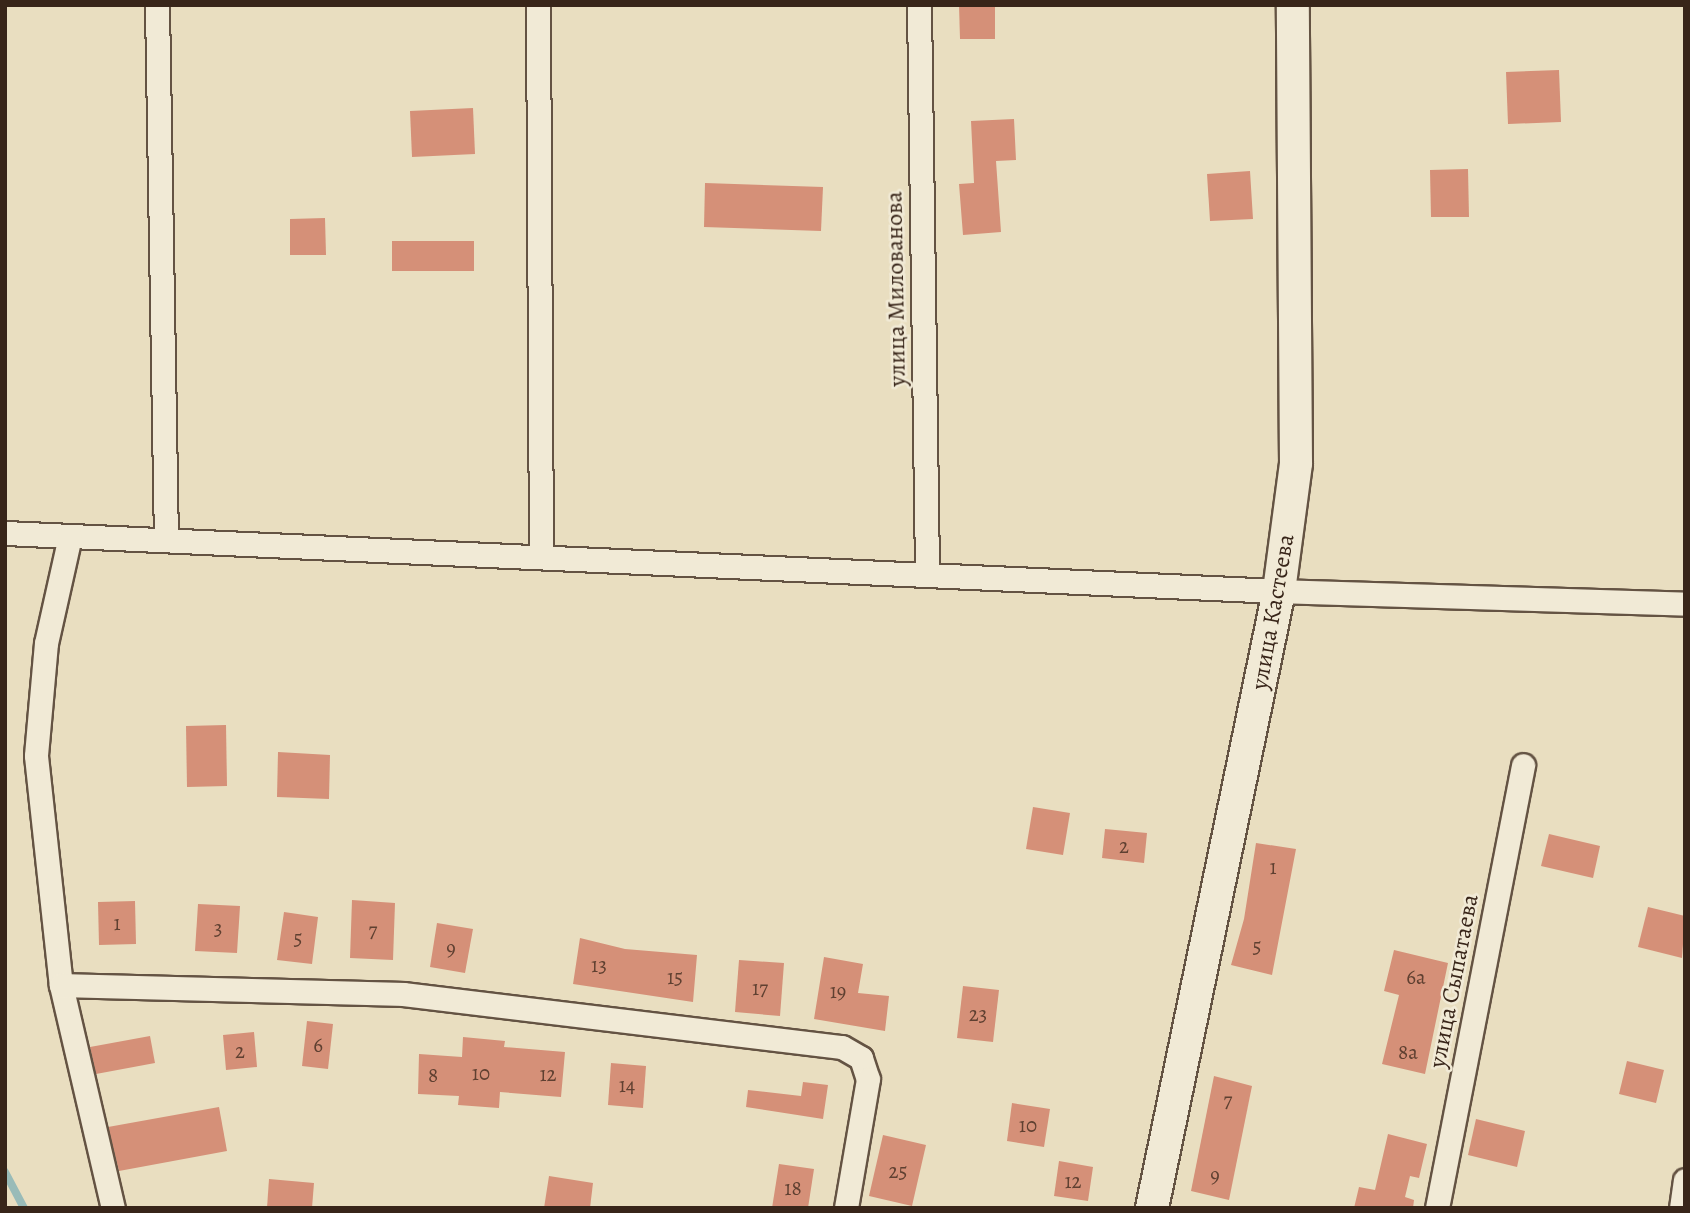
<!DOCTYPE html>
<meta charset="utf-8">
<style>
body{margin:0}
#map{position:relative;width:1690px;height:1213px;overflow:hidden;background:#e9dec0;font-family:Alegreya,serif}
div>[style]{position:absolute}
.stream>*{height:8px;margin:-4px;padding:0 4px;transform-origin:4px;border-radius:4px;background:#99bbb8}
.building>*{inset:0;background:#d59078}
.roads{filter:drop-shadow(2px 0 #645343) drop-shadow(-2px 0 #645343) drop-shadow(0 2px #645343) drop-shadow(0 -2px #645343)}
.street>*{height:23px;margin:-11.5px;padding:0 11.5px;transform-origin:11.5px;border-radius:11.5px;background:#f1ead6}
.secondary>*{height:32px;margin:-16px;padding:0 16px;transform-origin:16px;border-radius:16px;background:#f1ead6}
span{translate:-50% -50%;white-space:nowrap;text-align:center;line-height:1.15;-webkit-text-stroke:5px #f1ead6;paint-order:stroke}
.number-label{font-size:21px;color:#5f4031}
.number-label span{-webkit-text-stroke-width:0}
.street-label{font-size:24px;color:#382519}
.frame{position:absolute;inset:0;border:7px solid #382519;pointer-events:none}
</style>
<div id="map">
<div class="stream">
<div style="left:5px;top:1172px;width:41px;rotate:62.2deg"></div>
</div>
<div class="building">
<div style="clip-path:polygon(959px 5px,995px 5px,995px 39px,960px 39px)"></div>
<div style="clip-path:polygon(1559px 70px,1561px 122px,1508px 124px,1506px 72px)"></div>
<div style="clip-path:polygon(473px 108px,475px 154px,412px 157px,410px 111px)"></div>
<div style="clip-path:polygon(1014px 119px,1016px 160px,996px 161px,1001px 232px,963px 235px,959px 184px,974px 183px,971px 121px)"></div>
<div style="clip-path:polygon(1468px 169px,1469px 217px,1431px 217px,1430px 170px)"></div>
<div style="clip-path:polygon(1250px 171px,1253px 219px,1210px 221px,1207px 174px)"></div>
<div style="clip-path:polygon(705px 183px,823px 187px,821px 231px,704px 227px)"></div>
<div style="clip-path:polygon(325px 218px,326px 255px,290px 255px,290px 219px)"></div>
<div style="clip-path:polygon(392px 241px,474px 241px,474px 271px,392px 271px)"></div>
<div style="clip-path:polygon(226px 725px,227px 786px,187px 787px,186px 726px)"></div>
<div style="clip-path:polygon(278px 752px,330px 755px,329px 799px,277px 797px)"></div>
<div style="clip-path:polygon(1033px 807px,1070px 813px,1063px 855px,1026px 849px)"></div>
<div style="clip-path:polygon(1105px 829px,1147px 833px,1144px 863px,1102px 858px)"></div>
<div style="clip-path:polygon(1549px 834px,1600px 846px,1593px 878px,1541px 866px)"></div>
<div style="clip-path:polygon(1256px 843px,1296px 849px,1272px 975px,1231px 965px,1244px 919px)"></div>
<div style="clip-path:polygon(352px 900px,395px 903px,393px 960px,350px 958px)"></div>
<div style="clip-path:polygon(135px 901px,136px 944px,99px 945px,98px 902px)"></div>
<div style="clip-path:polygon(198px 904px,240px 906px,237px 953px,195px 951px)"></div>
<div style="clip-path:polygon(1648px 907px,1685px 916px,1682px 958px,1638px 947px)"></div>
<div style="clip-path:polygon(284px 912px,318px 917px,312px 964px,277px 960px)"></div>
<div style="clip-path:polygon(437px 923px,473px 929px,465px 973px,430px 967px)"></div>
<div style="clip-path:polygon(580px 938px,625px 949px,697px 955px,693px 1002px,573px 984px)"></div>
<div style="clip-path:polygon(1394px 950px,1448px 963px,1425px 1074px,1382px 1064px,1399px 995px,1384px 991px)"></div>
<div style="clip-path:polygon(824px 957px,863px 964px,858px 993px,889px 996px,885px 1031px,814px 1019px)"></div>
<div style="clip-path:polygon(739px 960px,784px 963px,780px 1016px,735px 1012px)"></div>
<div style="clip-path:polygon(963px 986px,999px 990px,993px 1042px,957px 1038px)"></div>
<div style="clip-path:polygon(307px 1021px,333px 1024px,328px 1069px,302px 1066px)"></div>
<div style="clip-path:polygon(254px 1032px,257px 1067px,226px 1070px,223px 1035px)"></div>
<div style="clip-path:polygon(150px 1036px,155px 1063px,96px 1074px,90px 1047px)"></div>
<div style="clip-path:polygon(463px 1037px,505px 1041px,504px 1047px,565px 1052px,561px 1097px,500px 1092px,499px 1108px,458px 1105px,459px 1096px,418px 1094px,419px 1054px,462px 1057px)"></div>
<div style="clip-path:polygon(1627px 1061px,1664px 1070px,1656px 1103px,1619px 1094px)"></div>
<div style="clip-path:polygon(611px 1063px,646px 1066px,643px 1108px,608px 1105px)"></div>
<div style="clip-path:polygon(1214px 1076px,1252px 1086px,1229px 1200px,1191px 1191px)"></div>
<div style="clip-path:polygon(803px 1082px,828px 1085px,823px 1119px,746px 1107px,748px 1090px,801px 1096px)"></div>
<div style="clip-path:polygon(1012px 1103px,1050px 1109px,1044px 1147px,1007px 1141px)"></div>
<div style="clip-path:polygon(219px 1107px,227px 1151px,119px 1171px,108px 1127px)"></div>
<div style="clip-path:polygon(1476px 1119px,1525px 1131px,1517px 1167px,1468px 1155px)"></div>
<div style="clip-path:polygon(1388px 1134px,1427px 1144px,1419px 1178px,1410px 1176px,1405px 1197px,1414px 1200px,1413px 1208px,1354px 1208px,1359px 1187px,1375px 1190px)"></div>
<div style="clip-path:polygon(883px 1135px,926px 1145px,912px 1206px,869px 1196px)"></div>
<div style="clip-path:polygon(1059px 1161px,1093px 1167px,1088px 1201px,1054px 1196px)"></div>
<div style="clip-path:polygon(779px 1164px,814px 1169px,808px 1208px,772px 1208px)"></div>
<div style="clip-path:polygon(549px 1176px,593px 1183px,590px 1208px,544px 1208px)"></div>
<div style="clip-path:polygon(269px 1179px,314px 1183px,312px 1208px,267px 1208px)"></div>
</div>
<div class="roads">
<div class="street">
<div style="left:157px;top:5px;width:535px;rotate:89.04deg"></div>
<div style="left:538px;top:5px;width:551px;rotate:89.69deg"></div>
<div style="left:919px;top:5px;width:567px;rotate:89.19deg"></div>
<div style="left:5px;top:533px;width:1275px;rotate:2.61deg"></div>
<div style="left:1279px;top:591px;width:406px;rotate:1.8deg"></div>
<div style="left:70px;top:536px;width:110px;rotate:102.6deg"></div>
<div style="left:46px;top:643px;width:113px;rotate:95.1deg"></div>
<div style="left:36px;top:756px;width:230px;rotate:83.8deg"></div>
<div style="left:61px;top:985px;width:229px;rotate:76.9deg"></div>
<div style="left:61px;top:985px;width:342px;rotate:1.5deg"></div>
<div style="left:403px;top:994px;width:442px;rotate:6.9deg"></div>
<div style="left:842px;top:1047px;width:22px;rotate:30deg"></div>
<div style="left:861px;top:1058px;width:22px;rotate:72deg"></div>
<div style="left:868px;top:1079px;width:131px;rotate:99.7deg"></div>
<div style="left:1437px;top:1208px;width:451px;rotate:-79deg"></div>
<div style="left:1681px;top:1208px;width:28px;rotate:-82deg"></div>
</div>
<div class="secondary">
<div style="left:1152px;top:1208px;width:630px;rotate:-78.37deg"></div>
<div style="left:1279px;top:591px;width:129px;rotate:-82.4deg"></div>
<div style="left:1296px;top:463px;width:458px;rotate:-90.4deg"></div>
</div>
</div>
<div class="number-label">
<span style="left:1124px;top:846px">2</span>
<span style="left:1273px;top:867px">1</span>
<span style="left:117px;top:923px">1</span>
<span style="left:218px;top:928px">3</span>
<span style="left:373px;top:930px">7</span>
<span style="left:298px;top:938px">5</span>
<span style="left:1257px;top:946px">5</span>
<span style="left:451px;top:948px">9</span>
<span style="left:599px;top:965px">13</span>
<span style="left:675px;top:977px">15</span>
<span style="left:1416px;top:977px">6а</span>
<span style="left:760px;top:988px">17</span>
<span style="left:838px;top:991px">19</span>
<span style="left:978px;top:1014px">23</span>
<span style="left:318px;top:1045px">6</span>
<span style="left:240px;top:1051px">2</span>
<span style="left:1408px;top:1052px">8а</span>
<span style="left:481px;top:1073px">10</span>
<span style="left:548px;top:1074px">12</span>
<span style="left:433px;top:1075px">8</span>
<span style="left:627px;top:1085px">14</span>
<span style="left:1228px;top:1100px">7</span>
<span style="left:1028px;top:1125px">10</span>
<span style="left:898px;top:1171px">25</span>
<span style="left:1215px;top:1175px">9</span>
<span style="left:1073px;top:1181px">12</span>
<span style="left:793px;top:1188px">18</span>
</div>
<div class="street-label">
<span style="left:896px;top:289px;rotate:-91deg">улица Милованова</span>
<span style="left:1273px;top:612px;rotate:-80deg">улица Кастеева</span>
<span style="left:1454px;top:981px;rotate:-79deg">улица Сыпатаева</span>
</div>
<div class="frame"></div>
</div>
